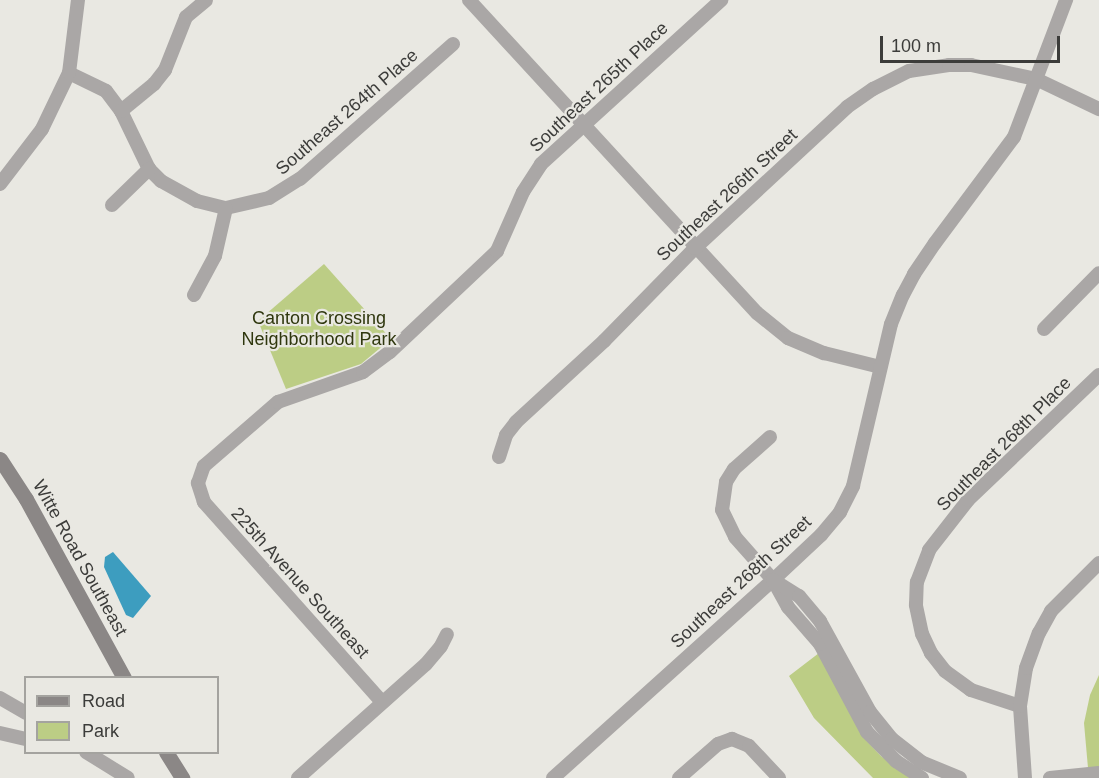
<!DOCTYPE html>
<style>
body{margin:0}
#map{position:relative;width:1099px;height:778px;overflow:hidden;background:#e9e8e2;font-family:Helvetica,sans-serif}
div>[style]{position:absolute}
.green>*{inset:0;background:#bccd85}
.water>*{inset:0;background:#3d9dbf}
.street>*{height:14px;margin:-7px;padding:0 7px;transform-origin:7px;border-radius:7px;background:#aaa7a6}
.secondary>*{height:15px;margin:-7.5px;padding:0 7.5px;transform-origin:7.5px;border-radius:7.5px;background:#8b8786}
span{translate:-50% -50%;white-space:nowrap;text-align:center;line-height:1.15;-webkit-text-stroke:4.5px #e9e8e2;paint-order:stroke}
.street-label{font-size:18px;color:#3c3c3a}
.park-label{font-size:18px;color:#2f370e}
.legend{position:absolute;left:24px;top:676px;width:195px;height:78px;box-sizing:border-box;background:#e9e8e2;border:2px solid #a4a39f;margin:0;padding:8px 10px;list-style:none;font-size:18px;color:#3c3c3a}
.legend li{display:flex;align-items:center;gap:12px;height:30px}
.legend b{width:30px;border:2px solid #a4a39f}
.scale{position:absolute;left:880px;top:36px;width:180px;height:27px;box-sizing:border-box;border:3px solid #3c3c3a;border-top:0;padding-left:8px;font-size:18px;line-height:21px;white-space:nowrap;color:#3c3c3a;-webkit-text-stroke:4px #e9e8e2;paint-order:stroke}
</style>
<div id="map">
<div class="green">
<div style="clip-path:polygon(324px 264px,391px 339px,361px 364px,286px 389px,258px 321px)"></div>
<div style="clip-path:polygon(819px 653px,862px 736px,881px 756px,910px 778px,873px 778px,814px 718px,789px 676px)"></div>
<div style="clip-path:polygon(1099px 675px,1099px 768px,1088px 768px,1084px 723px,1090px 695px)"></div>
</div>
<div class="water">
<div style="clip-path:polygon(113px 552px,151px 596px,133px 618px,126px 615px,104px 567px,105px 557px)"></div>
</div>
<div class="street">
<div style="left:469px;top:0;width:425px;rotate:47.4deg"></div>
<div style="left:757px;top:313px;width:40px;rotate:39deg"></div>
<div style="left:788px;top:338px;width:39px;rotate:23deg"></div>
<div style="left:824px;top:353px;width:58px;rotate:14deg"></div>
<div style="left:69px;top:73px;width:41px;rotate:25.9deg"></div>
<div style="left:106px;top:91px;width:25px;rotate:53deg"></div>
<div style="left:121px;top:111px;width:64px;rotate:64.2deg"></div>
<div style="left:149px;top:169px;width:17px;rotate:45deg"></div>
<div style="left:161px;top:181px;width:41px;rotate:29.1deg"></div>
<div style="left:197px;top:201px;width:30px;rotate:14deg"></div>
<div style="left:226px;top:208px;width:44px;rotate:-13.1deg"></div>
<div style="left:269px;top:198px;width:36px;rotate:-32deg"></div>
<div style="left:300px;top:179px;width:204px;rotate:-41.4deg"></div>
<div style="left:121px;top:111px;width:43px;rotate:-39.3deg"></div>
<div style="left:154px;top:84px;width:18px;rotate:-52deg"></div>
<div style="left:165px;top:70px;width:57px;rotate:-68.4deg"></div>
<div style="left:186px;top:17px;width:26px;rotate:-40deg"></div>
<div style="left:0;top:184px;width:69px;rotate:-52.6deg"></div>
<div style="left:42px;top:129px;width:62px;rotate:-64.3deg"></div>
<div style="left:69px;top:73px;width:74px;rotate:-83deg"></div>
<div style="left:112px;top:205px;width:52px;rotate:-44.2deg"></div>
<div style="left:194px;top:295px;width:44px;rotate:-61.7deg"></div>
<div style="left:215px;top:256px;width:49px;rotate:-77.1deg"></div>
<div style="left:1044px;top:329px;width:78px;rotate:-45.5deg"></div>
<div style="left:770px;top:437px;width:48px;rotate:138.4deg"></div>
<div style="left:734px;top:469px;width:15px;rotate:122deg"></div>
<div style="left:726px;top:482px;width:28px;rotate:98deg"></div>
<div style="left:722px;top:510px;width:30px;rotate:64deg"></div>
<div style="left:735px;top:537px;width:57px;rotate:48.5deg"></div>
<div style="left:499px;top:457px;width:23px;rotate:-72deg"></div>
<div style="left:506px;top:435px;width:16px;rotate:-52deg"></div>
<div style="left:516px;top:422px;width:120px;rotate:-42.6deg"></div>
<div style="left:604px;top:341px;width:130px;rotate:-45.6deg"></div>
<div style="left:695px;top:248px;width:207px;rotate:-42.8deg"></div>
<div style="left:847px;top:107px;width:32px;rotate:-35deg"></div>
<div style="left:873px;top:89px;width:40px;rotate:-26.6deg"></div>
<div style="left:909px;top:71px;width:40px;rotate:-8.5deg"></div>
<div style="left:949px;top:65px;width:22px"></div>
<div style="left:971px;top:65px;width:66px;rotate:12.2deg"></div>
<div style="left:1036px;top:79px;width:70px;rotate:25.5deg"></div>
<div style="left:0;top:698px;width:30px;rotate:30deg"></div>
<div style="left:382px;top:702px;width:268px;rotate:-131.7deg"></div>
<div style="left:204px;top:502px;width:20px;rotate:-108deg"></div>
<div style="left:198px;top:483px;width:18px;rotate:-71deg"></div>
<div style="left:204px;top:466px;width:98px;rotate:-40.9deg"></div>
<div style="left:278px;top:402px;width:90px;rotate:-19.4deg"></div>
<div style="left:363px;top:372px;width:34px;rotate:-37deg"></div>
<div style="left:390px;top:352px;width:147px;rotate:-43.3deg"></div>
<div style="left:497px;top:251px;width:64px;rotate:-66.2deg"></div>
<div style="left:523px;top:192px;width:33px;rotate:-57deg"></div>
<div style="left:541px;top:164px;width:244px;rotate:-42.3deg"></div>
<div style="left:1020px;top:706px;width:52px;rotate:-161.9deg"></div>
<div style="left:971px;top:690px;width:32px;rotate:-144deg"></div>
<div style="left:945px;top:671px;width:23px;rotate:-128deg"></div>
<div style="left:931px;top:653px;width:21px;rotate:-115deg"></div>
<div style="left:922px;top:634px;width:30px;rotate:-102deg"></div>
<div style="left:916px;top:605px;width:23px;rotate:-88deg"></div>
<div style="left:917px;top:582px;width:34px;rotate:-69deg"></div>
<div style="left:929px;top:550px;width:63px;rotate:-52deg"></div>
<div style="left:968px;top:500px;width:181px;rotate:-43.7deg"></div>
<div style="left:0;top:733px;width:27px;rotate:13deg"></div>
<div style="left:86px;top:752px;width:49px;rotate:31.8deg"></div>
<div style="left:298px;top:778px;width:171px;rotate:-41.7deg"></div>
<div style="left:426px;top:664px;width:23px;rotate:-50deg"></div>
<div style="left:441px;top:646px;width:13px;rotate:-63deg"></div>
<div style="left:553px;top:778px;width:296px;rotate:-42deg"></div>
<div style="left:773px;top:580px;width:66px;rotate:-43.2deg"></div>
<div style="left:821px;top:535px;width:30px;rotate:-50deg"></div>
<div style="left:840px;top:512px;width:29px;rotate:-63deg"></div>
<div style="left:853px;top:486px;width:166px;rotate:-76.8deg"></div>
<div style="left:891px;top:324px;width:31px;rotate:-68deg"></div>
<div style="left:903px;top:295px;width:24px;rotate:-62deg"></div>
<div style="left:914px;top:274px;width:37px;rotate:-56deg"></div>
<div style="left:935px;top:243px;width:132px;rotate:-53.3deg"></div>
<div style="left:1014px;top:137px;width:147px;rotate:-69.2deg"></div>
<div style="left:679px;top:778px;width:52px;rotate:-41.1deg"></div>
<div style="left:718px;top:744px;width:15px;rotate:-20deg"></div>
<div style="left:732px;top:739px;width:18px;rotate:22deg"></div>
<div style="left:749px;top:746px;width:44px;rotate:46.8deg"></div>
<div style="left:922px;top:778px;width:31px;rotate:-147deg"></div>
<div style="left:896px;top:761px;width:41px;rotate:-135deg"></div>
<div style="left:867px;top:732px;width:100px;rotate:-118.1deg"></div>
<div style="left:820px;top:644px;width:49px;rotate:-130.9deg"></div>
<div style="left:788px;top:607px;width:31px;rotate:-119deg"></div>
<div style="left:773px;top:580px;width:31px;rotate:32deg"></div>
<div style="left:799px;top:596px;width:33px;rotate:50deg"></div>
<div style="left:820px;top:621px;width:104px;rotate:61.2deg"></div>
<div style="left:870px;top:712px;width:35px;rotate:51deg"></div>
<div style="left:892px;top:739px;width:37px;rotate:38deg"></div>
<div style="left:921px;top:762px;width:42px;rotate:22.3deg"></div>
<div style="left:1025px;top:778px;width:72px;rotate:-94deg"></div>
<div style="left:1020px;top:706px;width:38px;rotate:-81deg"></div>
<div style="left:1026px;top:668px;width:37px;rotate:-70deg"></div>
<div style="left:1039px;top:633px;width:25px;rotate:-61deg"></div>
<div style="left:1051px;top:611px;width:68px;rotate:-45deg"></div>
<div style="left:1050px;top:778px;width:49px;rotate:-5.8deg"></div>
</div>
<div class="secondary">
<div style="left:0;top:459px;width:48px;rotate:57deg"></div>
<div style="left:26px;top:499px;width:204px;rotate:61.3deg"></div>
<div style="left:166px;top:752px;width:31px;rotate:58deg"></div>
</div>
<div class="street-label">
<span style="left:599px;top:87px;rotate:-43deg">Southeast 265th Place</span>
<span style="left:347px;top:112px;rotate:-41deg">Southeast 264th Place</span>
<span style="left:727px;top:195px;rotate:-43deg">Southeast 266th Street</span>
<span style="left:1004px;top:444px;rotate:-45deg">Southeast 268th Place</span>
<span style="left:80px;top:558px;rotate:61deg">Witte Road Southeast</span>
<span style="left:741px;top:582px;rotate:-43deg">Southeast 268th Street</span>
<span style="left:300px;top:583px;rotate:48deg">225th Avenue Southeast</span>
</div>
<div class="park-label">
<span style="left:319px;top:329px">Canton Crossing<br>Neighborhood Park</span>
</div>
<ul class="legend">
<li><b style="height:8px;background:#8b8786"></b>Road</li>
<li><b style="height:16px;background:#bccd85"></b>Park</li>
</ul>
<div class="scale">100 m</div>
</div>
